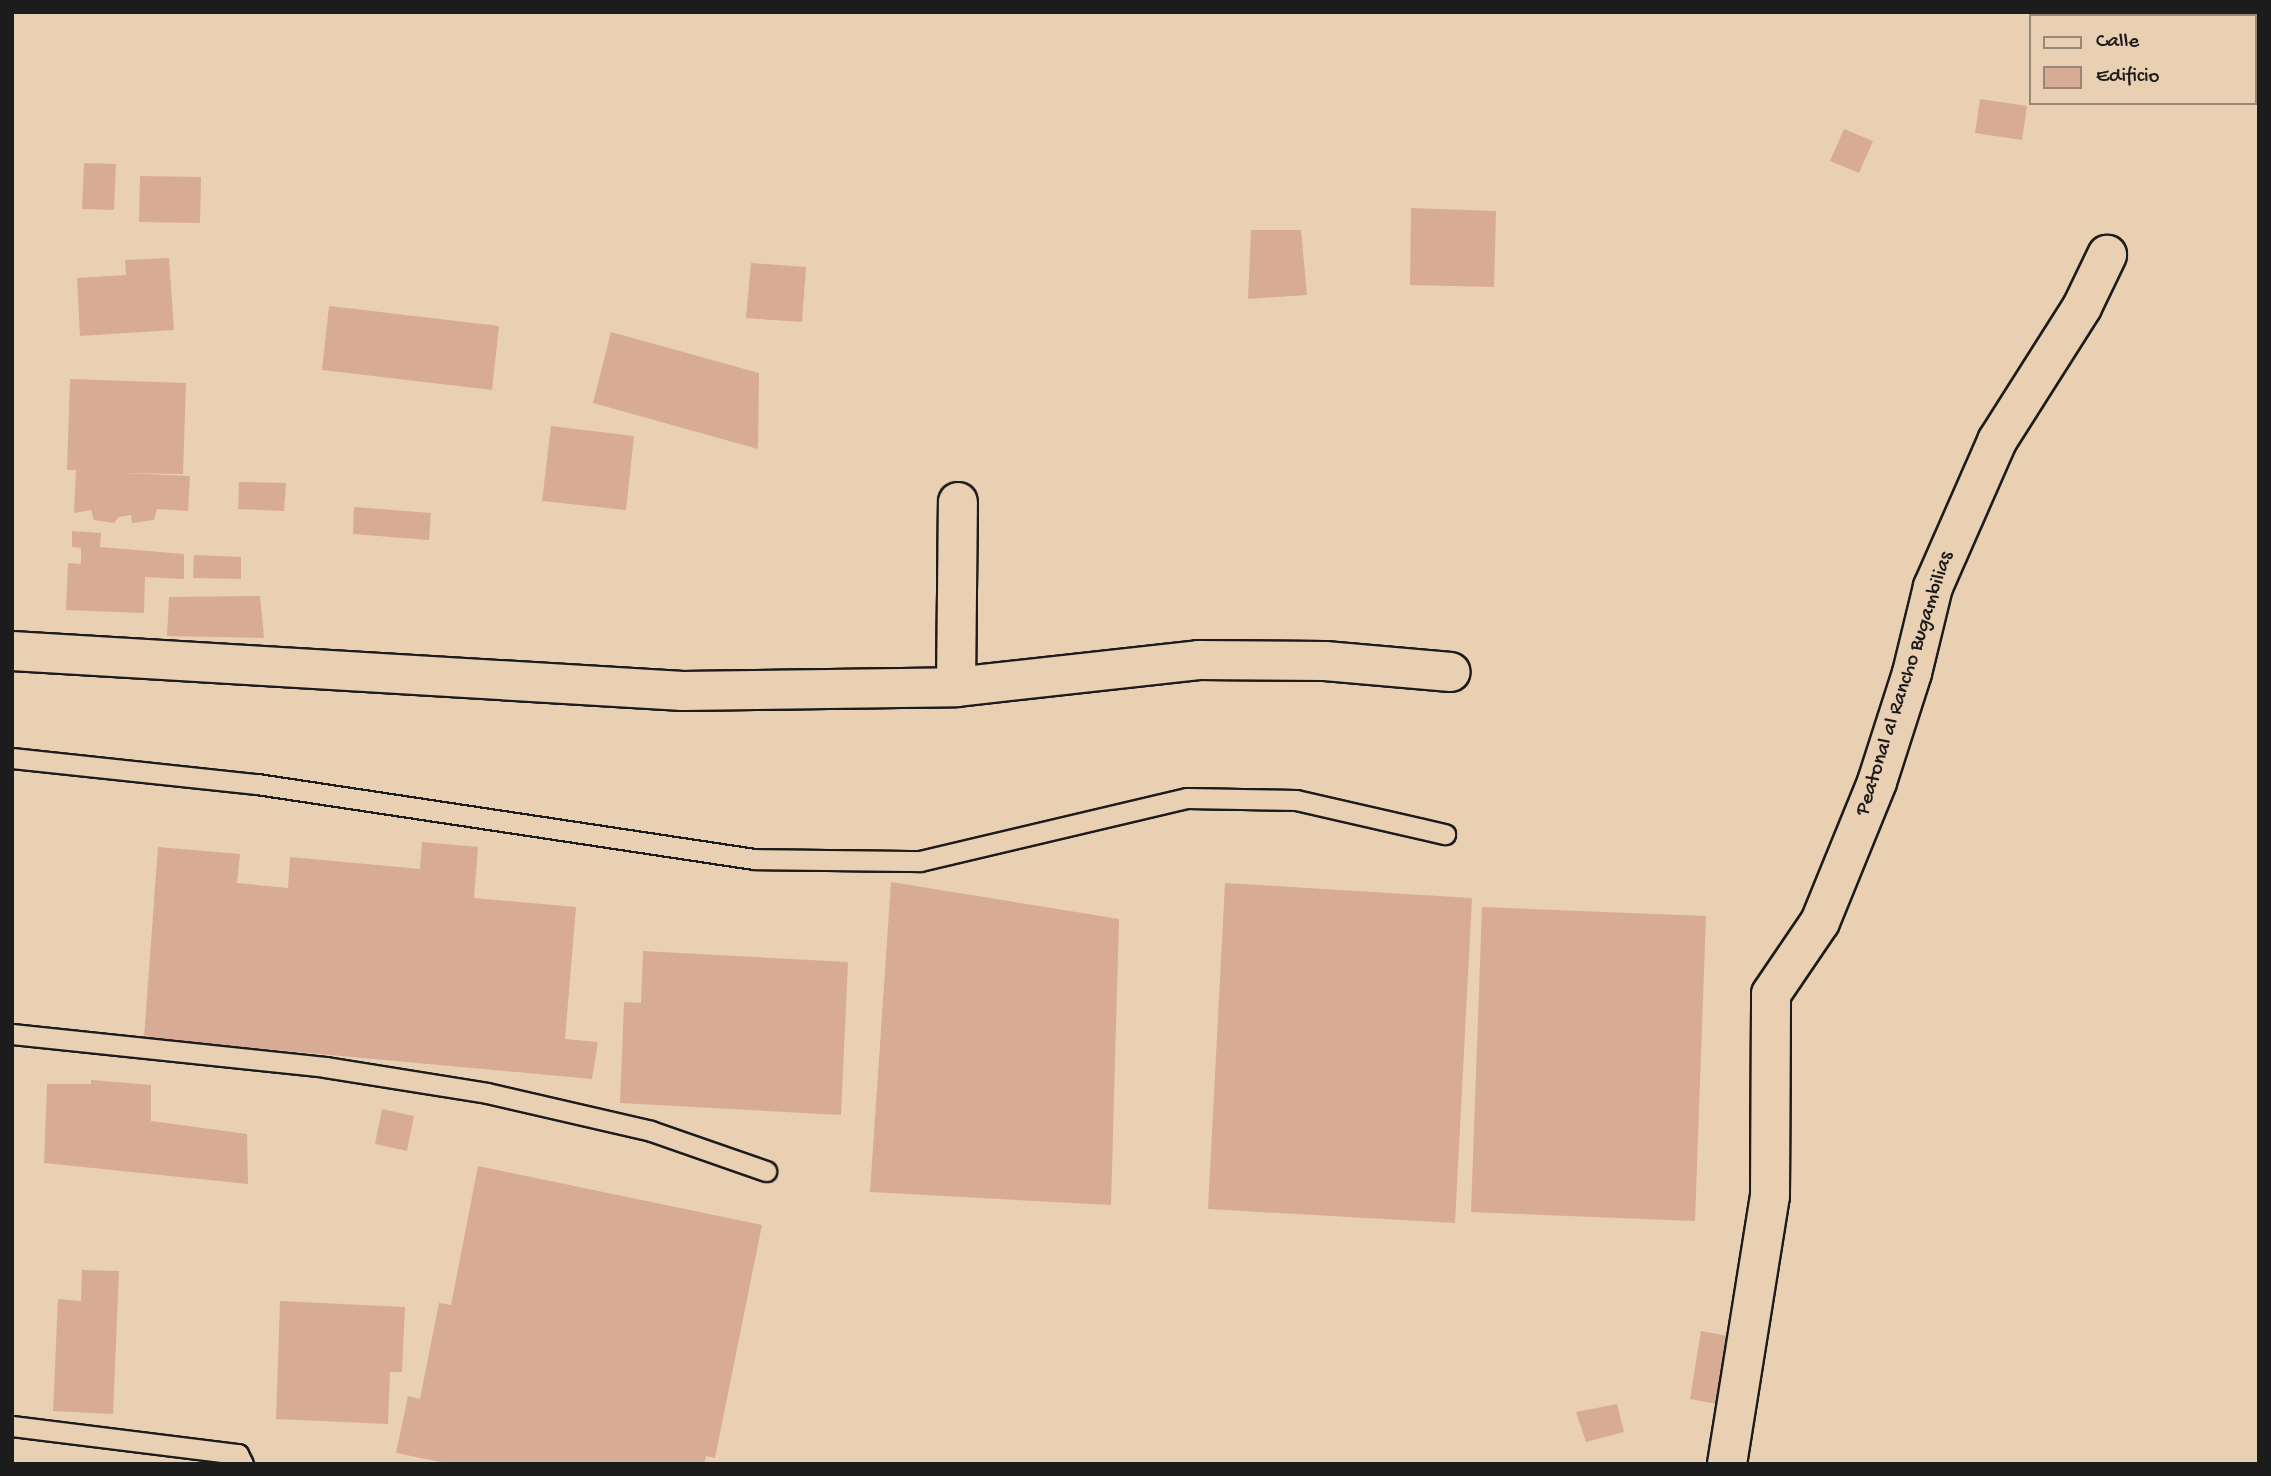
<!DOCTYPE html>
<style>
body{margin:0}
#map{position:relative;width:2271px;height:1476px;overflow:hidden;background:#ead0b2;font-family:"Gochi Hand",sans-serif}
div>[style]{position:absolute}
.building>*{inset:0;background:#d8ab95}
.roads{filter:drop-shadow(2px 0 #1c1c1c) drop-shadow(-2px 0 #1c1c1c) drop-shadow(0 2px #1c1c1c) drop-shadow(0 -2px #1c1c1c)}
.lane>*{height:19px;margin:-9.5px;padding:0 9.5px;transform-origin:9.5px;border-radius:9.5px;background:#ead0b2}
.street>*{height:38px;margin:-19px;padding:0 19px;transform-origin:19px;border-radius:19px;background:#ead0b2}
span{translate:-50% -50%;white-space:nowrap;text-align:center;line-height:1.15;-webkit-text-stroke:7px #ead0b2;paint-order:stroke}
.street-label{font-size:21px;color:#1c1c1c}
.frame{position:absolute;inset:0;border:14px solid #1c1c1c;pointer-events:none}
.legend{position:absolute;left:2029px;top:14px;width:228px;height:91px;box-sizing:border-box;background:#ead0b2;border:2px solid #988876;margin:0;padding:9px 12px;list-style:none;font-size:21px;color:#1c1c1c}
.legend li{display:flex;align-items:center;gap:14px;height:35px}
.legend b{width:35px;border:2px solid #988876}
</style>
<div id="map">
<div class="building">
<div style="clip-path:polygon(1980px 99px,2027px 106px,2022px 140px,1975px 133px)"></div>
<div style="clip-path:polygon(1844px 129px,1873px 141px,1859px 173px,1830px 161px)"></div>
<div style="clip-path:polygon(84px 163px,116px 164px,114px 210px,82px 209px)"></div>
<div style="clip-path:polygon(140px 176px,201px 177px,200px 223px,139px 222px)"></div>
<div style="clip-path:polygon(1411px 208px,1496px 211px,1494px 287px,1410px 285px)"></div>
<div style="clip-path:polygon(1251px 230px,1301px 230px,1307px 295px,1248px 299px)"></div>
<div style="clip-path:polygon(169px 258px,174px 330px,80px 336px,77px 278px,126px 275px,125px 260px)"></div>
<div style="clip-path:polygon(751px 263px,806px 267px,802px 322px,746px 318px)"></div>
<div style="clip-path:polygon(329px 306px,499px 326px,492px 390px,322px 370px)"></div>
<div style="clip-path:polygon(611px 332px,759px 373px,758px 449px,593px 403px)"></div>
<div style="clip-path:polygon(70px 379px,186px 383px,183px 474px,123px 473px,190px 476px,188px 511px,157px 509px,154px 520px,132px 523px,131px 515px,119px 517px,114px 523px,94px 520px,91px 510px,74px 513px,76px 470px,67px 470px)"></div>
<div style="clip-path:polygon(551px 426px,634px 436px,626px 510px,542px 501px)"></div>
<div style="clip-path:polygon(239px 482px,286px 483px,284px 511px,238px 509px)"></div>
<div style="clip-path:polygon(354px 507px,431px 513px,429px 540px,353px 534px)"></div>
<div style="clip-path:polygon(72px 531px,101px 533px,100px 547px,184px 554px,184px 579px,145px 577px,144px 613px,66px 610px,68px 563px,81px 564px,81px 548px,72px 547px)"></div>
<div style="clip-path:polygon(194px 555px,241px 557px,241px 579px,193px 578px)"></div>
<div style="clip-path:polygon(260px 596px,264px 638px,167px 636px,169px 597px)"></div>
<div style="clip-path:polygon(422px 842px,478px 847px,474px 898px,576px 907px,565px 1039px,598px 1042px,592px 1079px,144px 1038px,158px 847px,240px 854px,237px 883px,288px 888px,290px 857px,420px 869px)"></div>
<div style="clip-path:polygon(891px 882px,1119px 919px,1111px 1205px,870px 1192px)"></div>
<div style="clip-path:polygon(1225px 883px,1472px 898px,1455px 1223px,1208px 1209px)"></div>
<div style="clip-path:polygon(1482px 907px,1706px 916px,1695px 1221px,1471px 1212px)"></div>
<div style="clip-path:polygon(643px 951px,848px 962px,841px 1115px,620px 1103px,624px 1002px,641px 1003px)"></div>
<div style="clip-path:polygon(91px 1080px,151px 1085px,151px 1121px,247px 1134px,248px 1184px,44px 1163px,47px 1084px,91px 1084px)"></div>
<div style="clip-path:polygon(382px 1109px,414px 1116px,407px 1151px,375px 1144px)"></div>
<div style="clip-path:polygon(478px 1166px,762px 1225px,715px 1458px,706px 1456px,704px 1464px,451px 1464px,396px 1453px,408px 1396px,420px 1399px,439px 1303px,451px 1305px)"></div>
<div style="clip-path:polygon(82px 1270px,119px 1271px,113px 1414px,53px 1411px,58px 1299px,81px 1301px)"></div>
<div style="clip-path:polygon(280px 1301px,405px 1307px,402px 1372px,390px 1372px,388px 1424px,276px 1419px)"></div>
<div style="clip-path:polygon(1701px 1331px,1734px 1337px,1722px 1405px,1690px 1399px)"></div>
<div style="clip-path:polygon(1617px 1404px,1624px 1432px,1586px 1442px,1576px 1412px)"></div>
</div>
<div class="roads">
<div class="lane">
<div style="left:12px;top:758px;width:246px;rotate:6.1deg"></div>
<div style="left:257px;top:784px;width:503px;rotate:8.58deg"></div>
<div style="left:754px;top:859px;width:166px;rotate:0.7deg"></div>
<div style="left:920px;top:861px;width:274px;rotate:-13.3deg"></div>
<div style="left:1187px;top:798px;width:109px;rotate:1.1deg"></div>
<div style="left:1296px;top:800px;width:153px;rotate:12.9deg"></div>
<div style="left:12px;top:1034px;width:315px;rotate:6deg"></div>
<div style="left:325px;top:1067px;width:164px;rotate:9.1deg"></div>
<div style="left:487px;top:1093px;width:168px;rotate:13deg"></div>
<div style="left:651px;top:1131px;width:122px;rotate:19.2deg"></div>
<div style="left:12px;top:1426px;width:228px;rotate:7.1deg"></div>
<div style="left:238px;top:1454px;width:11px;rotate:63deg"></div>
</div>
<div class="street">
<div style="left:12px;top:651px;width:672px;rotate:3.41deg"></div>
<div style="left:683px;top:691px;width:273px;rotate:-0.8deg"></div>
<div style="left:956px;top:687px;width:244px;rotate:-6.3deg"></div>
<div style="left:1199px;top:660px;width:126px;rotate:0.5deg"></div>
<div style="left:1325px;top:661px;width:126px;rotate:5deg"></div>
<div style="left:956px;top:687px;width:185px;rotate:-89.4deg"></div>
<div style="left:1727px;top:1464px;width:271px;rotate:-80.9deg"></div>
<div style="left:1770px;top:1196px;width:202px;rotate:-89.7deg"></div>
<div style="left:1771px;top:994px;width:87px;rotate:-55.8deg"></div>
<div style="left:1820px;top:922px;width:151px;rotate:-67.8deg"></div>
<div style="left:1877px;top:782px;width:114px;rotate:-72.2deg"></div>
<div style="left:1912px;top:673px;width:89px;rotate:-76.3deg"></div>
<div style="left:1933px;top:587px;width:159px;rotate:-66.3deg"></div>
<div style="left:1997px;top:441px;width:159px;rotate:-57.6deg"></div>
<div style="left:2082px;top:307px;width:58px;rotate:-64.3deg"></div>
</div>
</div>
<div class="street-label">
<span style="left:1906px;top:684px;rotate:-72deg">Peatonal al Rancho Bugambilias</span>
</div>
<div class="frame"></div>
<ul class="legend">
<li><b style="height:9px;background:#ead0b2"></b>Calle</li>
<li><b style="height:19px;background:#d8ab95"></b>Edificio</li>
</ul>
</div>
